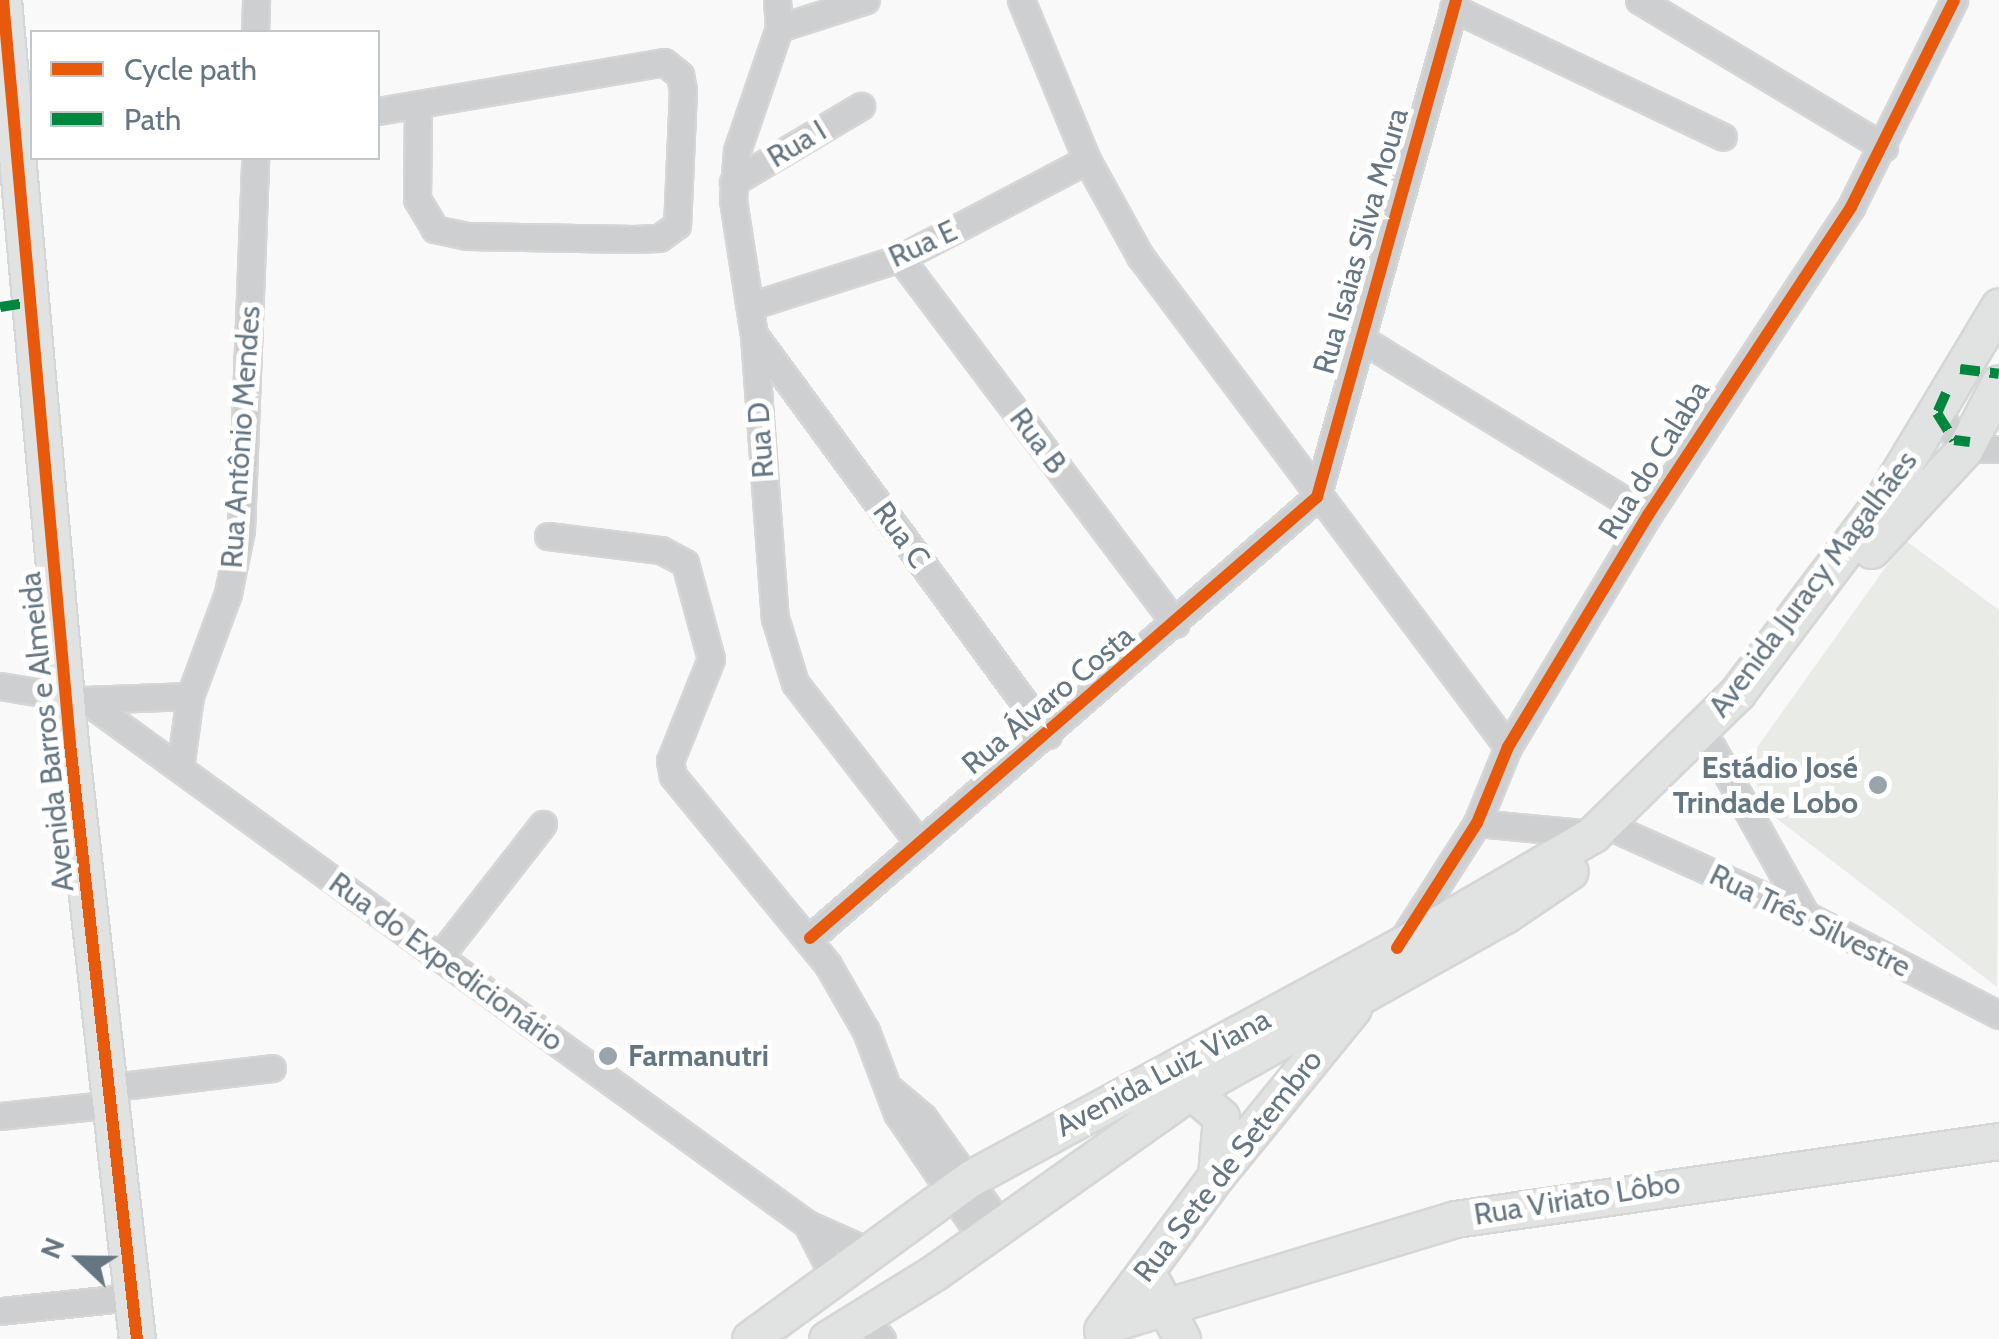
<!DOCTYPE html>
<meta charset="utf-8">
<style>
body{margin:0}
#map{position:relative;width:1999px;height:1339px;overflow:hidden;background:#f9f9f9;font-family:Cabin,sans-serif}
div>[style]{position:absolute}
.green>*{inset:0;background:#e8ebe6}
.roads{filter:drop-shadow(2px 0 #d5d6d7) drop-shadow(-2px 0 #d5d6d7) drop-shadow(0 2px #d5d6d7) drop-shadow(0 -2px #d5d6d7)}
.street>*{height:25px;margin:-12.5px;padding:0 12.5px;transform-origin:12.5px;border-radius:12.5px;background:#cecfd0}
.secondary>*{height:35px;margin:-17.5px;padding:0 17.5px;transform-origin:17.5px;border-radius:17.5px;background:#e1e2e2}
.quiet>*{height:10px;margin-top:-5px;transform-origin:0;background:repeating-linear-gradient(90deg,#00873e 0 20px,transparent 0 30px)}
.cycleway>*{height:12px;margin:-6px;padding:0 6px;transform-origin:6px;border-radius:6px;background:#e8590c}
.dots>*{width:28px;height:28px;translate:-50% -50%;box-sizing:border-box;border:5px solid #fff;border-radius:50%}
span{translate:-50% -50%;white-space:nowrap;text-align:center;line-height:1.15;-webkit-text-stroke:10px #fff;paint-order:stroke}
.street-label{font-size:30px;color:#657683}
.poi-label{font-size:30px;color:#657683;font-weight:700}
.right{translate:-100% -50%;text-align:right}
.left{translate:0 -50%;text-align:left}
.legend{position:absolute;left:30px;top:30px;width:350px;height:130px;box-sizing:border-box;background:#fff;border:2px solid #c1c8cd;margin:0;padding:12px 18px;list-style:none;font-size:30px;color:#657683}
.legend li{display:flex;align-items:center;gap:20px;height:50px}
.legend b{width:50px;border:2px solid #c1c8cd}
.north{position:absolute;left:30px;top:1209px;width:100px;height:100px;-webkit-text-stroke:8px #fff;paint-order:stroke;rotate:292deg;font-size:28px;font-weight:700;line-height:40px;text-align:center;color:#657683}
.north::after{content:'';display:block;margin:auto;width:35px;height:45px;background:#657683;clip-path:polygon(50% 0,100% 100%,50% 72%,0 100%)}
</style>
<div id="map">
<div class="green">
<div style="clip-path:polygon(1905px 540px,1999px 610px,1997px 987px,1767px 811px,1748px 760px)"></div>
</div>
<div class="roads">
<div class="street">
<div style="left:777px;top:0;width:28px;rotate:86deg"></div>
<div style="left:779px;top:28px;width:130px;rotate:108.9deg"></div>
<div style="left:737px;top:151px;width:49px;rotate:94.7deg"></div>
<div style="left:733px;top:200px;width:137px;rotate:81.2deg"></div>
<div style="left:754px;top:335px;width:284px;rotate:85.8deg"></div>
<div style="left:775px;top:618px;width:68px;rotate:72.9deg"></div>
<div style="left:795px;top:683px;width:202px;rotate:52.2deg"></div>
<div style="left:1021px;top:0;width:173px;rotate:67.6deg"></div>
<div style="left:1087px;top:160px;width:110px;rotate:61.1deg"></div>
<div style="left:1140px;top:256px;width:614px;rotate:53.15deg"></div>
<div style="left:1639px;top:0;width:286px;rotate:31deg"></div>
<div style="left:1453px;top:8px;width:299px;rotate:25.5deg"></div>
<div style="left:779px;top:28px;width:91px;rotate:-17.8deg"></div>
<div style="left:255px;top:32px;width:32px;rotate:-88deg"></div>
<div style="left:378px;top:111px;width:290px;rotate:-9.7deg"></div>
<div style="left:664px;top:62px;width:21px;rotate:39deg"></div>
<div style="left:680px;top:75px;width:15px;rotate:79deg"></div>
<div style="left:683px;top:90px;width:135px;rotate:92.5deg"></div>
<div style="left:677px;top:225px;width:22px;rotate:144deg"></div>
<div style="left:659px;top:238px;width:25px;rotate:178deg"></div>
<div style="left:634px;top:239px;width:167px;rotate:-179deg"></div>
<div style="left:467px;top:236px;width:33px;rotate:-168deg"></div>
<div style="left:435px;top:229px;width:35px;rotate:-121deg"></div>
<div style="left:417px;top:199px;width:92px;rotate:-89.4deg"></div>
<div style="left:733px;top:182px;width:149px;rotate:-30.7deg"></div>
<div style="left:900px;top:258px;width:458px;rotate:53deg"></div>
<div style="left:750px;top:306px;width:157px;rotate:-17.7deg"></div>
<div style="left:900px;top:258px;width:211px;rotate:-27.7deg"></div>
<div style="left:755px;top:336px;width:495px;rotate:53.7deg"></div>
<div style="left:1358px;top:337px;width:340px;rotate:31.5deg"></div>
<div style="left:1936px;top:411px;width:48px;rotate:52.7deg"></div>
<div style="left:1965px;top:449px;width:34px"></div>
<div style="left:548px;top:536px;width:114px;rotate:7.1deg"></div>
<div style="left:661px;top:550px;width:27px;rotate:28deg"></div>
<div style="left:685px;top:563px;width:99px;rotate:74.8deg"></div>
<div style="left:711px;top:659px;width:110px;rotate:111.9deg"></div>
<div style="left:670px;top:761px;width:15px;rotate:79deg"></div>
<div style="left:673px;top:776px;width:244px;rotate:50.6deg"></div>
<div style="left:828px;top:965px;width:76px;rotate:60.1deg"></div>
<div style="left:866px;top:1031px;width:88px;rotate:69.3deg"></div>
<div style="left:897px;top:1113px;width:151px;rotate:55.8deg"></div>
<div style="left:0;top:686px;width:86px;rotate:9.4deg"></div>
<div style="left:85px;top:700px;width:105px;rotate:-2.2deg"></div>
<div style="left:85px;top:700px;width:892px;rotate:35.97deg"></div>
<div style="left:807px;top:1224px;width:64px;rotate:23.8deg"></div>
<div style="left:1712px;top:747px;width:193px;rotate:60.8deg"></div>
<div style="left:180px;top:768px;width:73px;rotate:-82.1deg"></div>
<div style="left:190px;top:696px;width:110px;rotate:-69.7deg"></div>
<div style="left:228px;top:593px;width:64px;rotate:-78.3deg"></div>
<div style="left:241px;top:530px;width:372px;rotate:-87.8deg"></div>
<div style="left:1477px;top:823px;width:117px;rotate:5.4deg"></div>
<div style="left:1620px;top:831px;width:204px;rotate:24.3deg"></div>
<div style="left:1806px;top:915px;width:217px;rotate:27.4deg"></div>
<div style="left:810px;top:938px;width:672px;rotate:-41.02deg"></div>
<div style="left:1317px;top:497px;width:516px;rotate:-74.37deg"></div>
<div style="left:1401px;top:942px;width:141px;rotate:-57.4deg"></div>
<div style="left:1477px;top:823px;width:82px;rotate:-67.8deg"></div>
<div style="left:1508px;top:747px;width:271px;rotate:-58.9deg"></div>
<div style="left:1648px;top:515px;width:369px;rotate:-56.6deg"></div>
<div style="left:1851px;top:207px;width:231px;rotate:-63.5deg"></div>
<div style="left:439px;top:957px;width:169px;rotate:-52deg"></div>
<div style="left:113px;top:1087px;width:160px;rotate:-6.8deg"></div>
<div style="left:891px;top:1090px;width:42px;rotate:40.2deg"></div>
<div style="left:923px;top:1117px;width:132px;rotate:54.3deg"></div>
<div style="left:0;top:1116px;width:116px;rotate:-6deg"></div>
<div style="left:807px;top:1224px;width:57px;rotate:63deg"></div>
<div style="left:0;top:1311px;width:135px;rotate:-6deg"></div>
<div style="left:863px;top:1315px;width:31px;rotate:52deg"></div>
</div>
<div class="secondary">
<div style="left:3px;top:0;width:747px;rotate:84.85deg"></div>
<div style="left:70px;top:744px;width:599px;rotate:83.58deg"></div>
<div style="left:1871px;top:550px;width:138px;rotate:-47.1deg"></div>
<div style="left:1965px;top:449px;width:74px;rotate:-62.7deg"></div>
<div style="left:1191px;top:1091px;width:40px;rotate:41deg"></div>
<div style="left:1221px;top:1117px;width:58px;rotate:94.9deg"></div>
<div style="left:1154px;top:1285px;width:61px;rotate:62.6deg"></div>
<div style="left:1106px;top:1325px;width:365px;rotate:-16.9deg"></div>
<div style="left:1455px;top:1219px;width:550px;rotate:-8.16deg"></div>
<div style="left:1102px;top:1330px;width:192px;rotate:-53.5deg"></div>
<div style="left:1216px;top:1176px;width:217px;rotate:-50.8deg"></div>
<div style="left:750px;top:1339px;width:273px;rotate:-36.1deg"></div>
<div style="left:971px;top:1178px;width:508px;rotate:-28.43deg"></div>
<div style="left:1418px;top:936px;width:203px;rotate:-30.2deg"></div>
<div style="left:1593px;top:834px;width:202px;rotate:-44.4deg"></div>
<div style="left:1737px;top:693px;width:241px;rotate:-52.9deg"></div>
<div style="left:1882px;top:501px;width:227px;rotate:-59deg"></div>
<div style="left:827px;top:1339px;width:127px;rotate:-31.8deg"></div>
<div style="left:935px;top:1272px;width:314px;rotate:-35.3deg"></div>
<div style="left:1191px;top:1091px;width:360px;rotate:-29.3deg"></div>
<div style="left:1505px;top:915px;width:78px;rotate:-34.1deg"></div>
</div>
</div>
<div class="quiet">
<div style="left:0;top:307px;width:31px;rotate:-9deg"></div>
<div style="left:1960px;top:369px;width:39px;rotate:7deg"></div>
<div style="left:1946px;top:393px;width:22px;rotate:114deg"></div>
<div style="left:1937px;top:413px;width:32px;rotate:58deg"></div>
<div style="left:1954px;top:440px;width:16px;rotate:7deg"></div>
</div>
<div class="cycleway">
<div style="left:3px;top:0;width:747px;rotate:84.85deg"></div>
<div style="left:70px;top:744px;width:599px;rotate:83.58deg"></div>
<div style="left:810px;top:938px;width:672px;rotate:-41.02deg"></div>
<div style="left:1317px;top:497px;width:516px;rotate:-74.37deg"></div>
<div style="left:1397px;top:948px;width:148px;rotate:-57.4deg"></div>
<div style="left:1477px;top:823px;width:82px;rotate:-67.8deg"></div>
<div style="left:1508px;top:747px;width:271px;rotate:-58.9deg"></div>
<div style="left:1648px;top:515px;width:369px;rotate:-56.6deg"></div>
<div style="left:1851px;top:207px;width:231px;rotate:-63.5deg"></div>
</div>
<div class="dots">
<div style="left:1878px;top:785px;background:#99a4ac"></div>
<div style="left:608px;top:1056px;background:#99a4ac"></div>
</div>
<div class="street-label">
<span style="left:797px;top:144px;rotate:-31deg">Rua I</span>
<span style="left:1361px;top:241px;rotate:-74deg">Rua Isaias Silva Moura</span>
<span style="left:923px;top:244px;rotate:-25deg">Rua E</span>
<span style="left:241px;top:437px;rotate:-86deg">Rua Antônio Mendes</span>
<span style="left:761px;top:440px;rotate:-94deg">Rua D</span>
<span style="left:1038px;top:441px;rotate:53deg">Rua B</span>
<span style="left:1654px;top:460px;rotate:-58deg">Rua do Calaba</span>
<span style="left:901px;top:535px;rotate:54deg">Rua C</span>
<span style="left:1813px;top:584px;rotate:-53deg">Avenida Juracy Magalhães</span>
<span style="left:1048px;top:700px;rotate:-40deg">Rua Álvaro Costa</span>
<span style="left:47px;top:732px;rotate:-96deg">Avenida Barros e Almeida</span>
<span style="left:1810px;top:921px;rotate:26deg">Rua Três Silvestre</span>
<span style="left:446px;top:962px;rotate:36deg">Rua do Expedicionário</span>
<span style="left:1163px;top:1073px;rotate:-28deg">Avenida Luiz Viana</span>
<span style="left:1228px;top:1166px;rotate:-52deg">Rua Sete de Setembro</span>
<span style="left:1577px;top:1199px;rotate:-9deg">Rua Viriato Lôbo</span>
</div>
<div class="poi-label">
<span class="right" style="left:1858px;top:785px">Estádio José<br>Trindade Lobo</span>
<span class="left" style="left:628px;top:1056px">Farmanutri</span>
</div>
<ul class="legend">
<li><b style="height:12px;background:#e8590c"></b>Cycle path</li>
<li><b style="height:12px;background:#00873e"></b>Path</li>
</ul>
<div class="north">N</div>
</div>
